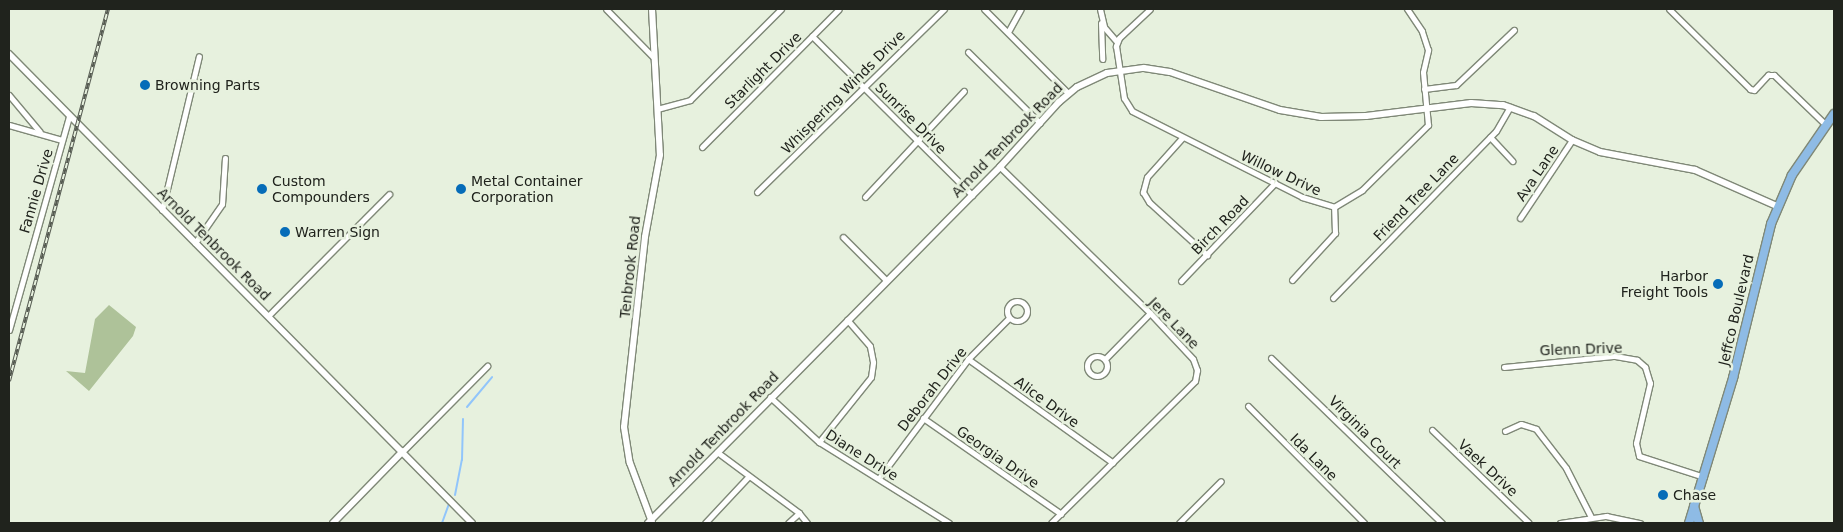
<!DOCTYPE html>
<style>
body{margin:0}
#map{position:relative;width:1843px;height:532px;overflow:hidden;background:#e7f1de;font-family:"DejaVu Sans",sans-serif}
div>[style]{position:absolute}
.green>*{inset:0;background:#aec299}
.stream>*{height:2px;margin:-1px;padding:0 1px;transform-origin:1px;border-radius:1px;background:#91c5fb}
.roads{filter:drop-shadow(1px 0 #7f8877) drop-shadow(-1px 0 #7f8877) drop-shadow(0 1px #7f8877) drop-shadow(0 -1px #7f8877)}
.minor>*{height:5px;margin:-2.5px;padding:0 2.5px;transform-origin:2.5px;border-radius:2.5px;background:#fff}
.minor>.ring{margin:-2.5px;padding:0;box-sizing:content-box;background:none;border:5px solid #fff;border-radius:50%}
.tertiary>*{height:6px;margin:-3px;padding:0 3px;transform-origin:3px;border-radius:3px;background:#fff}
.primary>*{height:8px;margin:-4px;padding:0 4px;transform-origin:4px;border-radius:4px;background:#8ebbe5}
.rail>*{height:4px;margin-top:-2px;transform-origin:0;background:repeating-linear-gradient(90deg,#e7f1de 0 5.5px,#555a51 0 11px);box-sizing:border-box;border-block:1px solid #555a51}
.dots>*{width:14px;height:14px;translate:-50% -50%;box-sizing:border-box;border:2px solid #e7f1de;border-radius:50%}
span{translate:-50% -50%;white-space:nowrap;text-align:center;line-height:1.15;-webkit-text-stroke:5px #e7f1de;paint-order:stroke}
.street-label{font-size:14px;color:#20231d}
.poi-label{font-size:14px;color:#20231d}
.left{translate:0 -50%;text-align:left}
.right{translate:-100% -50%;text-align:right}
.frame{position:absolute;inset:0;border:10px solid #20231d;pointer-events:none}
</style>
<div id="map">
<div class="green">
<div style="clip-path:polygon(109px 305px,136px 327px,133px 336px,89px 391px,66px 371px,85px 373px,95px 319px)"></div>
</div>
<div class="stream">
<div style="left:467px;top:407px;width:39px;rotate:-50deg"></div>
<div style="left:455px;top:495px;width:36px;rotate:-79deg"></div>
<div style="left:462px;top:460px;width:41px;rotate:-88.6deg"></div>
<div style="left:442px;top:523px;width:20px;rotate:-70deg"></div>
</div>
<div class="roads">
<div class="minor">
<div style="left:606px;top:9px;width:67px;rotate:45.6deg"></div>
<div style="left:984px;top:9px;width:119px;rotate:45deg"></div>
<div style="left:1100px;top:9px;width:18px;rotate:77deg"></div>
<div style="left:1104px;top:27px;width:20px;rotate:49deg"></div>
<div style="left:1150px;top:9px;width:42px;rotate:136.9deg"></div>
<div style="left:1119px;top:38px;width:9px;rotate:111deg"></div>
<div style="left:1116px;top:46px;width:53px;rotate:81.3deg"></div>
<div style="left:1124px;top:98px;width:15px;rotate:58deg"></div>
<div style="left:1132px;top:111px;width:191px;rotate:26.8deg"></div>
<div style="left:1302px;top:197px;width:34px;rotate:17deg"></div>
<div style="left:1334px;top:207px;width:33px;rotate:-31deg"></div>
<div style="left:1362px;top:190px;width:93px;rotate:-44.6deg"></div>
<div style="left:1428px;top:125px;width:53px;rotate:-95.4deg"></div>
<div style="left:1423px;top:72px;width:23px;rotate:-77deg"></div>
<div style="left:1428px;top:50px;width:20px;rotate:-108deg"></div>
<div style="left:1422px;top:31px;width:27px;rotate:-124deg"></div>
<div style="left:1669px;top:9px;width:114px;rotate:44.6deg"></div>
<div style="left:1750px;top:89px;width:4px;rotate:14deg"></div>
<div style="left:1754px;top:90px;width:21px;rotate:-47deg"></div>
<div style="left:1768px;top:75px;width:6px"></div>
<div style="left:1774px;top:75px;width:72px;rotate:43.9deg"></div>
<div style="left:1101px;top:23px;width:36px;rotate:88deg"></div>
<div style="left:1008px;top:32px;width:26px;rotate:-61deg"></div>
<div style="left:812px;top:36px;width:226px;rotate:44.8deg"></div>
<div style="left:968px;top:52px;width:101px;rotate:44.6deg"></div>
<div style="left:1424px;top:89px;width:32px;rotate:-7deg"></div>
<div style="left:1456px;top:85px;width:80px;rotate:-43.5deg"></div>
<div style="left:9px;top:95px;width:48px;rotate:50deg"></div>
<div style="left:657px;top:109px;width:34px;rotate:-15deg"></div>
<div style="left:690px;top:100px;width:129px;rotate:-45deg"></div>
<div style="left:9px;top:125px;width:55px;rotate:15.8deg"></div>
<div style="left:1490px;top:137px;width:33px;rotate:47deg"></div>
<div style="left:1182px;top:138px;width:52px;rotate:131.9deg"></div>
<div style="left:1147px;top:177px;width:16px;rotate:105deg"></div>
<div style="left:1143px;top:192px;width:12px;rotate:59deg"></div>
<div style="left:1149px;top:202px;width:79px;rotate:42.4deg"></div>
<div style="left:702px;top:147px;width:194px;rotate:-45.2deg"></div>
<div style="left:1000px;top:167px;width:209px;rotate:44.2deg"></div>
<div style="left:1150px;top:313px;width:63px;rotate:46.9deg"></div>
<div style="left:1193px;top:359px;width:12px;rotate:70deg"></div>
<div style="left:1197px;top:370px;width:11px;rotate:100deg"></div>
<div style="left:1195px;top:381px;width:202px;rotate:135.4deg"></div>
<div style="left:757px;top:192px;width:262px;rotate:-44.4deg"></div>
<div style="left:865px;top:197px;width:145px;rotate:-47deg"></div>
<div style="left:162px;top:210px;width:158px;rotate:-76.5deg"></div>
<div style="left:1520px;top:218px;width:94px;rotate:-56.3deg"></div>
<div style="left:843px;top:237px;width:61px;rotate:45deg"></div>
<div style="left:195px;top:243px;width:47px;rotate:-55.3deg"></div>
<div style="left:222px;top:204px;width:46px;rotate:-86.3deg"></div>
<div style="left:1292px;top:280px;width:64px;rotate:-47.5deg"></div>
<div style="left:1335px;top:233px;width:26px;rotate:-92deg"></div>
<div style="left:1181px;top:281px;width:136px;rotate:-46.2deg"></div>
<div style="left:1333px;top:298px;width:233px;rotate:-45.7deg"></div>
<div style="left:1496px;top:131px;width:28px;rotate:-60deg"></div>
<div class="ring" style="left:1007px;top:301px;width:15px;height:15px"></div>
<div style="left:268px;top:316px;width:172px;rotate:-45.2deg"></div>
<div style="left:9px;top:330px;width:222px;rotate:-74.3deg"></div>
<div class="ring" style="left:1087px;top:356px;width:15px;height:15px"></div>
<div style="left:1271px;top:358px;width:238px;rotate:44deg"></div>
<div style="left:968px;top:359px;width:178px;rotate:35.6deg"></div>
<div style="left:1105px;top:359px;width:64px;rotate:-45.6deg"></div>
<div style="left:1504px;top:367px;width:112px;rotate:-5.7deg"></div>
<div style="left:1615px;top:356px;width:22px;rotate:10deg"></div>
<div style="left:1637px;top:360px;width:11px;rotate:41deg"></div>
<div style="left:1645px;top:367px;width:17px;rotate:73deg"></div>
<div style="left:1650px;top:383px;width:62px;rotate:103.1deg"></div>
<div style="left:1636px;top:443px;width:13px;rotate:77deg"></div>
<div style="left:1639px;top:456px;width:68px;rotate:17.9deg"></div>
<div style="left:770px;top:397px;width:67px;rotate:42.6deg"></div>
<div style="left:819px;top:442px;width:153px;rotate:31.9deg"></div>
<div style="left:1248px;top:406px;width:165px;rotate:45.2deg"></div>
<div style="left:923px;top:418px;width:168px;rotate:34.8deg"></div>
<div style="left:1432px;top:430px;width:134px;rotate:43.8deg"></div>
<div style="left:1505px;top:431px;width:17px;rotate:-24deg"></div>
<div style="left:1521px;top:424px;width:16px;rotate:18deg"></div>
<div style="left:1536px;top:429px;width:49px;rotate:52.4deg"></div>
<div style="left:1566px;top:468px;width:55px;rotate:63deg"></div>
<div style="left:819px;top:442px;width:83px;rotate:-51.3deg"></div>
<div style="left:871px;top:377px;width:15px;rotate:-82deg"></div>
<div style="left:873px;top:362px;width:16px;rotate:-101deg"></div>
<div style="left:870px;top:346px;width:35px;rotate:-131deg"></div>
<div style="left:403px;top:451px;width:120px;rotate:-45.3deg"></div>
<div style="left:717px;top:452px;width:102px;rotate:36.6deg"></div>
<div style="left:799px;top:513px;width:13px;rotate:51deg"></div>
<div style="left:879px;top:478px;width:149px;rotate:-53.2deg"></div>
<div style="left:968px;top:359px;width:58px;rotate:-45deg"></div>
<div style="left:705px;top:523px;width:64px;rotate:-46.9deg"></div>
<div style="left:788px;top:523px;width:15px;rotate:-42deg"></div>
<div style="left:1179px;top:523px;width:59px;rotate:-45deg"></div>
<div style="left:1560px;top:523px;width:47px;rotate:-8.7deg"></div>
<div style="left:1606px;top:516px;width:35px;rotate:12deg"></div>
</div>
<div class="tertiary">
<div style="left:652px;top:9px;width:146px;rotate:86.9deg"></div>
<div style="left:660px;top:155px;width:83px;rotate:100.4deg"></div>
<div style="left:645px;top:237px;width:191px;rotate:96.3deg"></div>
<div style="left:624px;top:427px;width:36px;rotate:81deg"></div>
<div style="left:630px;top:463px;width:63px;rotate:69.6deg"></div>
<div style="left:9px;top:54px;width:659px;rotate:45.37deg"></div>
<div style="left:333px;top:523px;width:100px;rotate:-45.8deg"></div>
<div style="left:648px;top:523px;width:501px;rotate:-45.32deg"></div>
<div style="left:1000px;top:167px;width:88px;rotate:-47.8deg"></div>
<div style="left:1059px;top:102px;width:23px;rotate:-40deg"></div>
<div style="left:1077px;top:87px;width:33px;rotate:-25deg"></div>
<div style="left:1107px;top:73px;width:37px;rotate:-8deg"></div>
<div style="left:1144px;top:68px;width:26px;rotate:9deg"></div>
<div style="left:1170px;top:72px;width:116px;rotate:19.1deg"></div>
<div style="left:1280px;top:110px;width:42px;rotate:9.7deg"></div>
<div style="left:1321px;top:117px;width:45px;rotate:-1.3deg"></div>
<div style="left:1366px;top:116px;width:106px;rotate:-7.1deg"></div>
<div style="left:1471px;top:103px;width:32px;rotate:4deg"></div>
<div style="left:1503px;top:105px;width:33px;rotate:20deg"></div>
<div style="left:1534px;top:116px;width:45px;rotate:32.3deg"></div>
<div style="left:1572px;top:140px;width:30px;rotate:23deg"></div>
<div style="left:1600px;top:152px;width:97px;rotate:10.7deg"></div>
<div style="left:1695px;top:170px;width:90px;rotate:23.7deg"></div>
</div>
<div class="primary">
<div style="left:1694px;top:506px;width:18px;rotate:74deg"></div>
<div style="left:1689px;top:523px;width:152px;rotate:-73.1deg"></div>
<div style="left:1733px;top:378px;width:159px;rotate:-76.1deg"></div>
<div style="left:1771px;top:224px;width:53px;rotate:-66.8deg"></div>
<div style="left:1792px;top:175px;width:74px;rotate:-55.5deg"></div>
</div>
</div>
<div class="rail">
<div style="left:9px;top:381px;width:385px;rotate:-75.1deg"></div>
</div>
<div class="dots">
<div style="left:145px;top:85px;background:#066cb8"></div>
<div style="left:262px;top:189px;background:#066cb8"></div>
<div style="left:461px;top:189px;background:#066cb8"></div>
<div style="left:285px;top:232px;background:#066cb8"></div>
<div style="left:1718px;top:284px;background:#066cb8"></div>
<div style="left:1663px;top:495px;background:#066cb8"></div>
</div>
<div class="street-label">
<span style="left:763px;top:70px;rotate:-45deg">Starlight Drive</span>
<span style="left:843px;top:92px;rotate:-45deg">Whispering Winds Drive</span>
<span style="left:911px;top:118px;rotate:45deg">Sunrise Drive</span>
<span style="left:1007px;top:140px;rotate:-46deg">Arnold Tenbrook Road</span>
<span style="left:1281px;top:173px;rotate:25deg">Willow Drive</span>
<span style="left:1537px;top:173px;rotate:-56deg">Ava Lane</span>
<span style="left:36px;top:191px;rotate:-74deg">Fannie Drive</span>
<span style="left:1416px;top:197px;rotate:-46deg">Friend Tree Lane</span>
<span style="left:1220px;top:225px;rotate:-46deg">Birch Road</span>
<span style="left:214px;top:244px;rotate:45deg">Arnold Tenbrook Road</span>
<span style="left:630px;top:267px;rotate:-84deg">Tenbrook Road</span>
<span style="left:1736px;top:310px;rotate:-77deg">Jeffco Boulevard</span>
<span style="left:1174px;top:323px;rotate:46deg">Jere Lane</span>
<span style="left:1581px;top:349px;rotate:-2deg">Glenn Drive</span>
<span style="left:932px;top:389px;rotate:-52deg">Deborah Drive</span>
<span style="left:1047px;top:402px;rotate:36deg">Alice Drive</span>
<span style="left:723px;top:429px;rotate:-46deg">Arnold Tenbrook Road</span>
<span style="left:1365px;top:432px;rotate:45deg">Virginia Court</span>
<span style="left:862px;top:455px;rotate:32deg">Diane Drive</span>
<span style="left:998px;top:457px;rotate:35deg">Georgia Drive</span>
<span style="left:1314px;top:457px;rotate:45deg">Ida Lane</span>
<span style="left:1488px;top:468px;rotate:43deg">Vaek Drive</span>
</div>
<div class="poi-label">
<span class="left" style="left:155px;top:85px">Browning Parts</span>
<span class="left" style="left:272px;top:189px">Custom<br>Compounders</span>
<span class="left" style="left:471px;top:189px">Metal Container<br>Corporation</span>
<span class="left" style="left:295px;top:232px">Warren Sign</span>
<span class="right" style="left:1708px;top:284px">Harbor<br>Freight Tools</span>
<span class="left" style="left:1673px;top:495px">Chase</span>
</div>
<div class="frame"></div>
</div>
